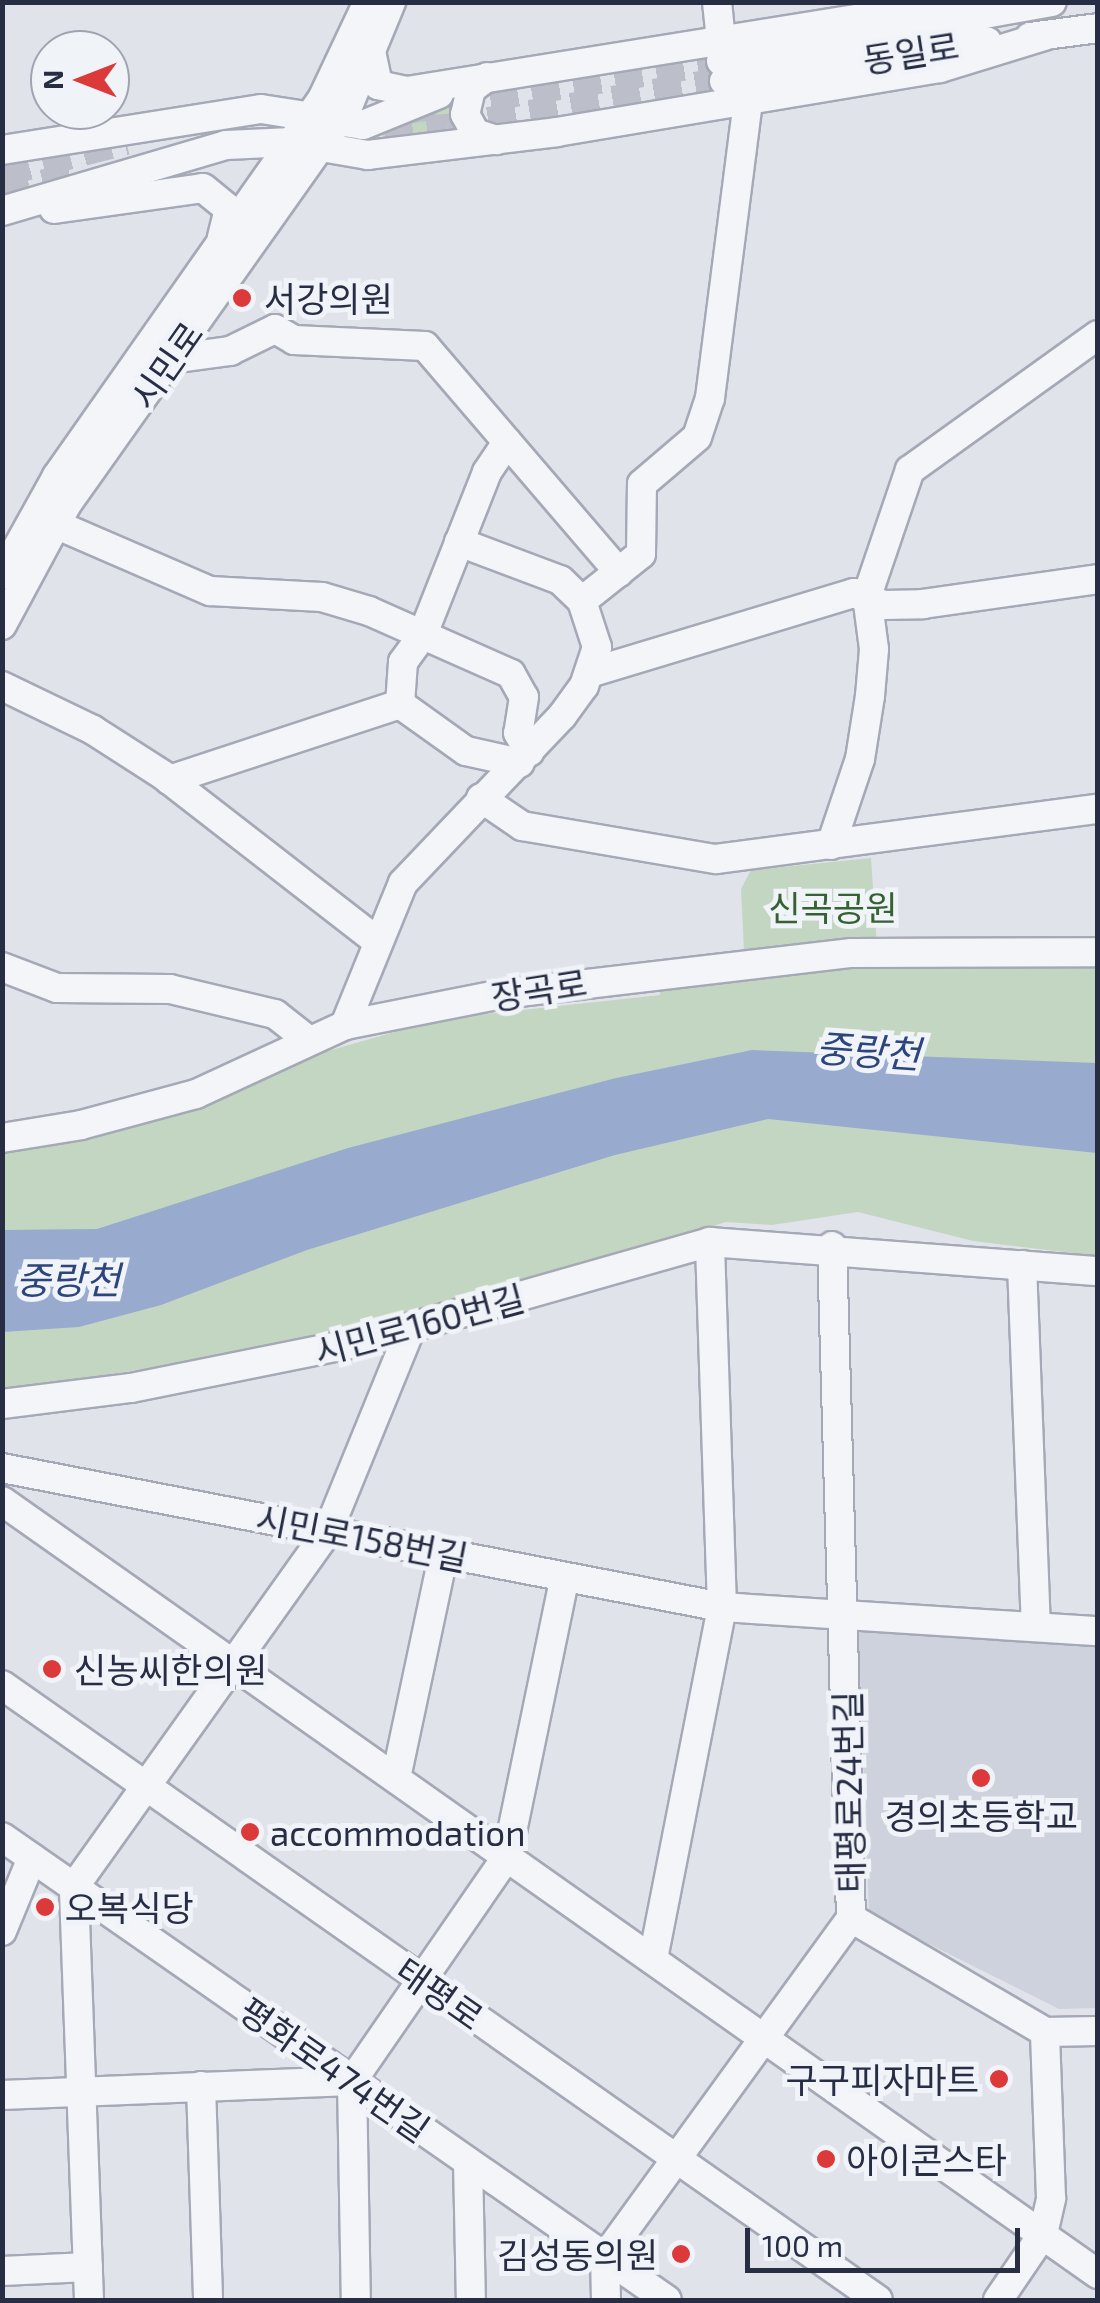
<!DOCTYPE html>
<meta charset="utf-8">
<style>
body{margin:0}
#map{position:relative;width:1100px;height:2303px;overflow:hidden;background:#e1e3eb;font-family:"Exo 2","Noto Sans KR",sans-serif}
div>[style]{position:absolute}
.built>*{inset:0;background:#ced2dd}
.green>*{inset:0;background:#c3d6c1}
.water>*{inset:0;background:#98abce}
.minor-tunnel>*{height:28px;margin-top:-14px;transform-origin:0;background:repeating-linear-gradient(90deg,#bcbfca 0 28px,transparent 0 42px)}
.roads{filter:drop-shadow(2px 0 #a5a9b6) drop-shadow(-2px 0 #a5a9b6) drop-shadow(0 2px #a5a9b6) drop-shadow(0 -2px #a5a9b6)}
.minor>*{height:28px;margin:-14px;padding:0 14px;transform-origin:14px;border-radius:14px;background:#f4f5f9}
.dots>*{width:28px;height:28px;translate:-50% -50%;box-sizing:border-box;border:5px solid #f0f3f8;border-radius:50%}
span{translate:-50% -50%;white-space:nowrap;text-align:center;line-height:1.15;-webkit-text-stroke:10px #f0f3f8;paint-order:stroke}
.street-label{font-size:35px;color:#272e44}
.poi-label{font-size:35px;color:#272e44}
.left{translate:0 -50%;text-align:left}
.right{translate:-100% -50%;text-align:right}
.park-label{font-size:35px;color:#356233}
.water-label{font-size:38px;color:#2d457d;font-style:italic}
.frame{position:absolute;inset:0;border:5px solid #272e44;pointer-events:none}
.north{position:absolute;left:30px;top:30px;width:100px;height:100px;box-sizing:border-box;background:#f0f3f8;border:2px solid #a0a4b0;border-radius:50%;rotate:270deg;font-size:28px;font-weight:700;line-height:40px;text-align:center;color:#272e44}
.north::after{content:'';display:block;margin:auto;width:35px;height:45px;background:#dc393b;clip-path:polygon(50% 0,100% 100%,50% 72%,0 100%)}
.scale{position:absolute;left:745px;top:2228px;width:275px;height:45px;box-sizing:border-box;border:5px solid #272e44;border-top:0;padding-left:12px;font-size:30px;line-height:35px;white-space:nowrap;color:#272e44;-webkit-text-stroke:8px #f0f3f8;paint-order:stroke}
</style>
<div id="map">
<div class="built">
<div style="clip-path:polygon(858px 1625px,1097px 1643px,1097px 2008px,1059px 2009px,869px 1914px)"></div>
</div>
<div class="green">
<div style="clip-path:polygon(455px 96px,462px 133px,382px 140px,383px 132px)"></div>
<div style="clip-path:polygon(871px 858px,877px 947px,744px 951px,741px 889px,751px 870px)"></div>
<div style="clip-path:polygon(1097px 956px,1097px 1256px,973px 1241px,858px 1212px,772px 1225px,726px 1222px,461px 1304px,205px 1360px,3px 1390px,2px 1151px,155px 1121px,321px 1053px,440px 1019px,660px 995px,659px 980px,859px 960px)"></div>
</div>
<div class="water">
<div style="clip-path:polygon(752px 1050px,1097px 1063px,1097px 1153px,768px 1119px,615px 1155px,307px 1250px,161px 1305px,79px 1327px,3px 1332px,3px 1230px,97px 1229px,348px 1148px,616px 1078px)"></div>
</div>
<div class="minor-tunnel">
<div style="left:407px;top:110px;width:318px;rotate:-8.9deg"></div>
<div style="left:343px;top:136px;width:104px;rotate:-4.4deg"></div>
<div style="left:447px;top:128px;width:281px;rotate:-9.6deg"></div>
<div style="left:2px;top:173px;width:128px;rotate:-14.5deg"></div>
<div style="left:2px;top:193px;width:84px;rotate:-13deg"></div>
</div>
<div class="roads">
<div class="minor">
<div style="left:717px;top:2px;width:36px;rotate:84deg"></div>
<div style="left:1030px;top:37px;width:69px;rotate:-7.5deg"></div>
<div style="left:372px;top:56px;width:30px;rotate:78deg"></div>
<div style="left:378px;top:85px;width:30px;rotate:12deg"></div>
<div style="left:407px;top:91px;width:561px;rotate:-9.13deg"></div>
<div style="left:721px;top:61px;width:336px;rotate:-10.1deg"></div>
<div style="left:487px;top:77px;width:20px;rotate:143deg"></div>
<div style="left:471px;top:89px;width:26px;rotate:103deg"></div>
<div style="left:465px;top:114px;width:21px;rotate:62deg"></div>
<div style="left:475px;top:133px;width:23px;rotate:18deg"></div>
<div style="left:724px;top:81px;width:266px;rotate:-8.6deg"></div>
<div style="left:2px;top:150px;width:262px;rotate:-9deg"></div>
<div style="left:261px;top:109px;width:103px;rotate:8.9deg"></div>
<div style="left:363px;top:125px;width:82px;rotate:-22.2deg"></div>
<div style="left:54px;top:209px;width:150px;rotate:-8deg"></div>
<div style="left:203px;top:188px;width:33px;rotate:39deg"></div>
<div style="left:229px;top:209px;width:30px;rotate:104deg"></div>
<div style="left:2px;top:211px;width:234px;rotate:-16.4deg"></div>
<div style="left:226px;top:145px;width:66px;rotate:-2.6deg"></div>
<div style="left:292px;top:142px;width:77px;rotate:9.7deg"></div>
<div style="left:368px;top:155px;width:190px;rotate:-6.9deg"></div>
<div style="left:557px;top:132px;width:388px;rotate:-9.5deg"></div>
<div style="left:940px;top:68px;width:109px;rotate:-17.1deg"></div>
<div style="left:171px;top:359px;width:60px;rotate:-7.7deg"></div>
<div style="left:230px;top:351px;width:50px;rotate:-26.1deg"></div>
<div style="left:275px;top:329px;width:22px;rotate:30deg"></div>
<div style="left:294px;top:340px;width:131px;rotate:2.6deg"></div>
<div style="left:425px;top:346px;width:298px;rotate:49.4deg"></div>
<div style="left:55px;top:524px;width:169px;rotate:23.4deg"></div>
<div style="left:210px;top:591px;width:112px;rotate:3.1deg"></div>
<div style="left:322px;top:597px;width:49px;rotate:16.6deg"></div>
<div style="left:369px;top:611px;width:155px;rotate:23.9deg"></div>
<div style="left:511px;top:674px;width:26px;rotate:61deg"></div>
<div style="left:524px;top:697px;width:36px;rotate:99deg"></div>
<div style="left:518px;top:733px;width:22px;rotate:58deg"></div>
<div style="left:2px;top:575px;width:113px;rotate:-60.9deg"></div>
<div style="left:57px;top:476px;width:463px;rotate:-54.9deg"></div>
<div style="left:323px;top:97px;width:105px;rotate:-64.7deg"></div>
<div style="left:582px;top:601px;width:75px;rotate:-38.5deg"></div>
<div style="left:641px;top:554px;width:70px;rotate:-89.2deg"></div>
<div style="left:642px;top:484px;width:72px;rotate:-40.5deg"></div>
<div style="left:697px;top:437px;width:41px;rotate:-71.6deg"></div>
<div style="left:710px;top:398px;width:300px;rotate:-82.7deg"></div>
<div style="left:2px;top:625px;width:137px;rotate:-61.8deg"></div>
<div style="left:67px;top:504px;width:484px;rotate:-54.7deg"></div>
<div style="left:347px;top:109px;width:116px;rotate:-67.6deg"></div>
<div style="left:589px;top:673px;width:277px;rotate:-16.8deg"></div>
<div style="left:854px;top:593px;width:32px;rotate:22deg"></div>
<div style="left:884px;top:605px;width:39px;rotate:-1deg"></div>
<div style="left:923px;top:604px;width:177px;rotate:-8.1deg"></div>
<div style="left:2px;top:686px;width:101px;rotate:25.8deg"></div>
<div style="left:93px;top:730px;width:83px;rotate:32.7deg"></div>
<div style="left:163px;top:775px;width:271px;rotate:37.8deg"></div>
<div style="left:400px;top:704px;width:42px;rotate:-85.9deg"></div>
<div style="left:403px;top:662px;width:34px;rotate:-54deg"></div>
<div style="left:423px;top:634px;width:174px;rotate:-68.4deg"></div>
<div style="left:487px;top:472px;width:36px;rotate:-56deg"></div>
<div style="left:169px;top:780px;width:243px;rotate:-18.2deg"></div>
<div style="left:400px;top:704px;width:81px;rotate:35.5deg"></div>
<div style="left:466px;top:751px;width:55px;rotate:12.5deg"></div>
<div style="left:481px;top:798px;width:50px;rotate:34.3deg"></div>
<div style="left:522px;top:826px;width:197px;rotate:9.7deg"></div>
<div style="left:716px;top:859px;width:385px;rotate:-7.5deg"></div>
<div style="left:831px;top:845px;width:91px;rotate:-71.4deg"></div>
<div style="left:860px;top:759px;width:64px;rotate:-81deg"></div>
<div style="left:870px;top:696px;width:47px;rotate:-85.1deg"></div>
<div style="left:874px;top:649px;width:53px;rotate:-97.5deg"></div>
<div style="left:867px;top:596px;width:133px;rotate:-71.2deg"></div>
<div style="left:910px;top:470px;width:231px;rotate:-35.7deg"></div>
<div style="left:2px;top:967px;width:59px;rotate:20.9deg"></div>
<div style="left:57px;top:988px;width:113px;rotate:0.5deg"></div>
<div style="left:170px;top:989px;width:108px;rotate:13.4deg"></div>
<div style="left:275px;top:1014px;width:42px;rotate:38.2deg"></div>
<div style="left:345px;top:1025px;width:153px;rotate:-67.8deg"></div>
<div style="left:403px;top:883px;width:231px;rotate:-46.4deg"></div>
<div style="left:562px;top:716px;width:37px;rotate:-54deg"></div>
<div style="left:584px;top:686px;width:41px;rotate:-71.6deg"></div>
<div style="left:597px;top:647px;width:48px;rotate:-108.1deg"></div>
<div style="left:582px;top:601px;width:30px;rotate:-136deg"></div>
<div style="left:560px;top:580px;width:108px;rotate:-159.4deg"></div>
<div style="left:2px;top:1138px;width:80px;rotate:-9.3deg"></div>
<div style="left:81px;top:1125px;width:119px;rotate:-15.1deg"></div>
<div style="left:196px;top:1094px;width:164px;rotate:-24.8deg"></div>
<div style="left:345px;top:1025px;width:160px;rotate:-11.2deg"></div>
<div style="left:502px;top:994px;width:352px;rotate:-6.7deg"></div>
<div style="left:852px;top:953px;width:246px;rotate:-0.2deg"></div>
<div style="left:1022px;top:1265px;width:362px;rotate:87.8deg"></div>
<div style="left:2px;top:1404px;width:130px;rotate:-7.1deg"></div>
<div style="left:131px;top:1388px;width:233px;rotate:-11.4deg"></div>
<div style="left:359px;top:1342px;width:365px;rotate:-15.9deg"></div>
<div style="left:710px;top:1242px;width:389px;rotate:4.3deg"></div>
<div style="left:2px;top:1468px;width:733px;rotate:10.93deg"></div>
<div style="left:722px;top:1607px;width:377px;rotate:3.7deg"></div>
<div style="left:2px;top:1501px;width:1341px;rotate:35.2deg"></div>
<div style="left:2px;top:1685px;width:1070px;rotate:35.07deg"></div>
<div style="left:396px;top:1778px;width:230px;rotate:-78deg"></div>
<div style="left:2px;top:1837px;width:810px;rotate:34.85deg"></div>
<div style="left:851px;top:1918px;width:225px;rotate:30.4deg"></div>
<div style="left:1045px;top:2032px;width:53px;rotate:-1.1deg"></div>
<div style="left:2px;top:1931px;width:79px;rotate:-67.7deg"></div>
<div style="left:653px;top:1959px;width:359px;rotate:-78.9deg"></div>
<div style="left:722px;top:1607px;width:365px;rotate:-91.9deg"></div>
<div style="left:352px;top:2081px;width:273px;rotate:-55.4deg"></div>
<div style="left:507px;top:1856px;width:285px;rotate:-78.3deg"></div>
<div style="left:352px;top:2081px;width:219px;rotate:89deg"></div>
<div style="left:201px;top:2086px;width:214px;rotate:88.1deg"></div>
<div style="left:2px;top:2095px;width:350px;rotate:-2.3deg"></div>
<div style="left:468px;top:2162px;width:138px;rotate:88.8deg"></div>
<div style="left:2px;top:2271px;width:86px;rotate:-2.7deg"></div>
<div style="left:89px;top:2300px;width:413px;rotate:-92.1deg"></div>
<div style="left:74px;top:1887px;width:437px;rotate:-54.5deg"></div>
<div style="left:328px;top:1531px;width:217px;rotate:-67.8deg"></div>
<div style="left:606px;top:2300px;width:43px;rotate:-91.3deg"></div>
<div style="left:605px;top:2257px;width:419px;rotate:-54deg"></div>
<div style="left:851px;top:1918px;width:672px;rotate:-91.62deg"></div>
<div style="left:998px;top:2300px;width:80px;rotate:-55.7deg"></div>
<div style="left:1043px;top:2234px;width:37px;rotate:-77deg"></div>
<div style="left:1051px;top:2198px;width:166px;rotate:-92.1deg"></div>
</div>
</div>
<div class="dots">
<div style="left:242px;top:298px;background:#dc393b"></div>
<div style="left:52px;top:1669px;background:#dc393b"></div>
<div style="left:981px;top:1778px;background:#dc393b"></div>
<div style="left:250px;top:1832px;background:#dc393b"></div>
<div style="left:45px;top:1907px;background:#dc393b"></div>
<div style="left:999px;top:2079px;background:#dc393b"></div>
<div style="left:826px;top:2159px;background:#dc393b"></div>
<div style="left:681px;top:2254px;background:#dc393b"></div>
</div>
<div class="street-label">
<span style="left:911px;top:52px;rotate:-9deg">동일로</span>
<span style="left:166px;top:365px;rotate:-55deg">시민로</span>
<span style="left:539px;top:989px;rotate:-9deg">장곡로</span>
<span style="left:419px;top:1324px;rotate:-15deg">시민로160번길</span>
<span style="left:362px;top:1537px;rotate:11deg">시민로158번길</span>
<span style="left:848px;top:1792px;rotate:-91deg">태평로24번길</span>
<span style="left:440px;top:1993px;rotate:35deg">태평로</span>
<span style="left:335px;top:2069px;rotate:35deg">평화로474번길</span>
</div>
<div class="poi-label">
<span class="left" style="left:264px;top:298px">서강의원</span>
<span class="left" style="left:74px;top:1669px">신농씨한의원</span>
<span style="left:981px;top:1815px">경의초등학교</span>
<span class="left" style="left:270px;top:1832px">accommodation</span>
<span class="left" style="left:65px;top:1907px">오복식당</span>
<span class="right" style="left:979px;top:2079px">구구피자마트</span>
<span class="left" style="left:846px;top:2159px">아이콘스타</span>
<span class="right" style="left:658px;top:2254px">김성동의원</span>
</div>
<div class="park-label">
<span style="left:833px;top:907px">신곡공원</span>
</div>
<div class="water-label">
<span style="left:868px;top:1051px;rotate:4deg">중랑천</span>
<span style="left:68px;top:1280px">중랑천</span>
</div>
<div class="frame"></div>
<div class="north">N</div>
<div class="scale">100 m</div>
</div>
